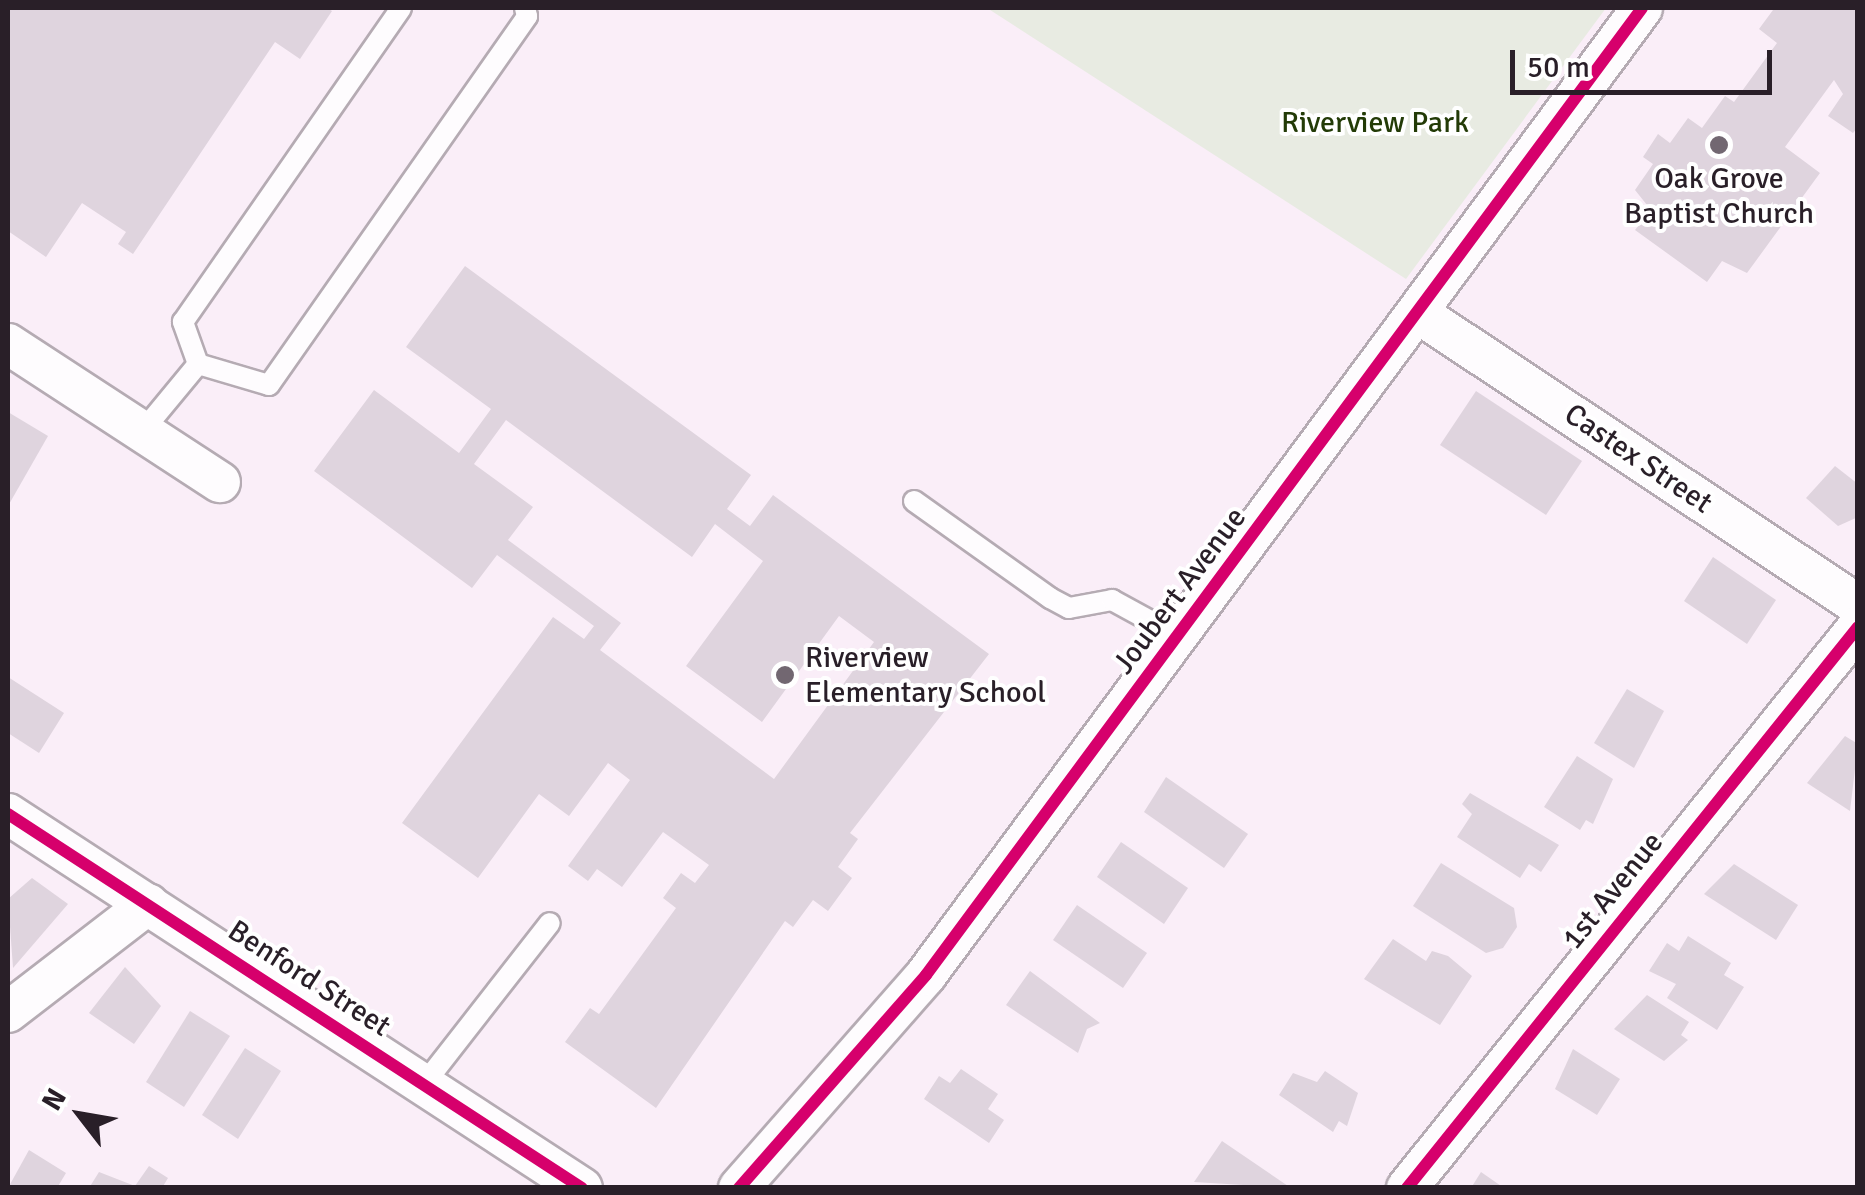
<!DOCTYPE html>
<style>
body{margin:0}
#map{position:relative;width:1865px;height:1195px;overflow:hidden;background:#faeef8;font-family:Signika,sans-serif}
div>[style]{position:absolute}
.green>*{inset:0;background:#e8ebe2}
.building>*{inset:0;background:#dfd4de}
.roads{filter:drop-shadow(2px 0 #b5abb3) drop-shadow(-2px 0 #b5abb3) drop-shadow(0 2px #b5abb3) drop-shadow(0 -2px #b5abb3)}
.service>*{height:20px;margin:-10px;padding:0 10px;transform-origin:10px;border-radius:10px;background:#fefcfe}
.minor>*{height:40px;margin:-20px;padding:0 20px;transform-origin:20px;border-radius:20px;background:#fefcfe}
.cycleway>*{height:12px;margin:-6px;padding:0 6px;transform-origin:6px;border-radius:6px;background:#d6006c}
.dots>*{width:28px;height:28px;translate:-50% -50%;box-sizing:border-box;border:5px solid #fff;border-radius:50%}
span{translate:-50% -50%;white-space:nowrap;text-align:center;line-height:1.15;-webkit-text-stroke:8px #fff;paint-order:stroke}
.park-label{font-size:30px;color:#233b07}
.poi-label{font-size:30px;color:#291f28}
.left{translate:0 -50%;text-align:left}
.street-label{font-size:30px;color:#291f28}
.frame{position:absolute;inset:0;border:10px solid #291f28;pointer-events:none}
.north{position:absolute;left:30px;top:1065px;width:100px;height:100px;-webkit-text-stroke:8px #fff;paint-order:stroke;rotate:301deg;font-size:28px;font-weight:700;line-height:40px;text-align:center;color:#291f28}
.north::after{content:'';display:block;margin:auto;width:35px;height:45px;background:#291f28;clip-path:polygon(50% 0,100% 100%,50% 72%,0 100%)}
.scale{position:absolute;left:1510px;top:50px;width:262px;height:45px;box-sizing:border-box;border:5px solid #291f28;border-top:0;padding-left:12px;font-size:30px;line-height:35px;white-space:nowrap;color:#291f28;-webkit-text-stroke:8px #fff;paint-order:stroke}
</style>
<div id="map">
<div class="green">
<div style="clip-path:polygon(987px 8px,1606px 8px,1406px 279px)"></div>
</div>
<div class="building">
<div style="clip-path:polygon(8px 8px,327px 8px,332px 11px,300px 59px,275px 42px,133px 254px,118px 244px,126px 232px,82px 203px,46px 257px,8px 231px)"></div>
<div style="clip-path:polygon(1858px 8px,1858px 127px,1853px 133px,1828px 116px,1843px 94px,1834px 80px,1785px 147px,1820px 173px,1747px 273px,1722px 261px,1707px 282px,1635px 230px,1651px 210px,1635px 190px,1653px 164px,1643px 157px,1658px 134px,1670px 143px,1688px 118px,1702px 128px,1725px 96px,1734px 102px,1777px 43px,1759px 29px,1773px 10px)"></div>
<div style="clip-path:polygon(evenodd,465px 266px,751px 475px,727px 509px,750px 526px,773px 495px,989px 654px,850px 833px,858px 839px,838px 867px,852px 878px,828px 911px,813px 900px,793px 927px,785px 921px,656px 1108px,565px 1042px,590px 1008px,599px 1014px,676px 908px,663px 898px,681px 873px,695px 883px,709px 865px,663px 832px,622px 887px,597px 869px,588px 881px,568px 866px,630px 780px,608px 763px,569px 816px,539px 794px,478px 878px,402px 823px,553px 617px,584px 639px,594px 626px,497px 555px,472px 588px,314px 471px,374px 390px,459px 453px,491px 409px,406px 347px,465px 266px,506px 420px,692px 557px,715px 524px,763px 561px,686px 666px,762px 722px,839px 616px,874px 642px,774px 779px,600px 650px,621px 623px,508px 540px,533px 507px,474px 464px,506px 420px)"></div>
<div style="clip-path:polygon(1476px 391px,1582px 461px,1546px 515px,1440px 445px)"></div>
<div style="clip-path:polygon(8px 412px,48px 436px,8px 506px)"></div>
<div style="clip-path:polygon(1835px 466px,1858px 484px,1858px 517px,1838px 526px,1806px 498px)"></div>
<div style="clip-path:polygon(1713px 557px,1776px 600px,1747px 644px,1684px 601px)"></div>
<div style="clip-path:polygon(8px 677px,64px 713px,39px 753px,8px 733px)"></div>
<div style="clip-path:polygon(1627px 689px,1664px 711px,1634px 768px,1594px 743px)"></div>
<div style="clip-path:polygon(1845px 736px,1858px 744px,1850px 811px,1807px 783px)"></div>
<div style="clip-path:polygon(1577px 756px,1613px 779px,1593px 824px,1586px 820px,1580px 830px,1544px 807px)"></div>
<div style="clip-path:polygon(1166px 777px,1248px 834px,1224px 868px,1144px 812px)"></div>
<div style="clip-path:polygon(1470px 793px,1559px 845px,1541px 872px,1529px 864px,1520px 878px,1457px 837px,1472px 814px,1462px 804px)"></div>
<div style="clip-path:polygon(1121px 842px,1188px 888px,1164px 924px,1097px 877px)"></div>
<div style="clip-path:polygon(1441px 863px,1514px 908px,1517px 927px,1503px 948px,1486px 953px,1413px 906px)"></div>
<div style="clip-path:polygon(1734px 864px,1798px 905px,1776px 940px,1704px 894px)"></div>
<div style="clip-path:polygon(32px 878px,68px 904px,13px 968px,8px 899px)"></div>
<div style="clip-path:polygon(1077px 905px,1147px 953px,1123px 988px,1053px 940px)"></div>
<div style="clip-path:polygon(1688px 936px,1731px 963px,1724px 975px,1744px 987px,1717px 1030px,1667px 998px,1676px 984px,1649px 971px,1667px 943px,1679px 951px)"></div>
<div style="clip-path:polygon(1393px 939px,1426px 961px,1432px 951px,1448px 956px,1472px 976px,1440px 1025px,1364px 979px)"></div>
<div style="clip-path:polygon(125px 967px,161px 1006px,134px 1044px,89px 1013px)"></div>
<div style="clip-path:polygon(1030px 971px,1100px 1023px,1087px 1029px,1078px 1053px,1006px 1005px)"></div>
<div style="clip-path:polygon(1647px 995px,1689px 1022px,1681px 1035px,1688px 1040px,1664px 1061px,1614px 1029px)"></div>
<div style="clip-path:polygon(190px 1011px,230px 1036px,184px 1107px,146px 1082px)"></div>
<div style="clip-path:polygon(245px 1048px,281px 1071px,238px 1139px,202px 1115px)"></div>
<div style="clip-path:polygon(1573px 1049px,1620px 1079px,1597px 1115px,1555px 1089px)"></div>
<div style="clip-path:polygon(961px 1069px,998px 1094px,988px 1109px,1004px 1120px,989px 1143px,924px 1099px,939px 1076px,950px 1083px)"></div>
<div style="clip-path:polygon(1325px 1071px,1358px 1093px,1347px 1126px,1339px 1121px,1333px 1132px,1279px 1095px,1293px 1073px,1317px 1082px)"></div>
<div style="clip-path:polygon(1222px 1141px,1291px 1188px,1194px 1182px)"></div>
<div style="clip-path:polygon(29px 1150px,66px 1173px,57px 1188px,8px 1188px)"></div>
<div style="clip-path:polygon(149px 1166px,168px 1178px,162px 1188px,89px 1188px,99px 1172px,135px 1186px)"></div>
<div style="clip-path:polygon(1481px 1172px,1504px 1188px,1471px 1188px)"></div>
</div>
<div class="roads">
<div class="service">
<div style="left:198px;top:364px;width:74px;rotate:16.5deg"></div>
<div style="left:269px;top:385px;width:450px;rotate:-55deg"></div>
<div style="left:527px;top:16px;width:8px;rotate:-104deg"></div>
<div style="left:198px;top:364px;width:45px;rotate:-109.7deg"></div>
<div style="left:183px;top:322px;width:382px;rotate:-55.2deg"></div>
<div style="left:141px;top:433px;width:89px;rotate:-50.4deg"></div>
<div style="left:914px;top:501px;width:167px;rotate:35.5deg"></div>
<div style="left:1050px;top:598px;width:21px;rotate:28deg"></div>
<div style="left:1069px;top:608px;width:44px;rotate:-10.5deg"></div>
<div style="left:1112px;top:600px;width:75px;rotate:28.6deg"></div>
<div style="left:424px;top:1084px;width:204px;rotate:-52deg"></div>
</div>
<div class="minor">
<div style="left:1418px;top:313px;width:528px;rotate:33.57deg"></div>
<div style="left:8px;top:344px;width:253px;rotate:33.1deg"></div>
<div style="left:8px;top:814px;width:685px;rotate:33.09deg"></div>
<div style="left:8px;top:1012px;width:177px;rotate:-37.6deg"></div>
<div style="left:739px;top:1188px;width:283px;rotate:-48.7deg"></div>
<div style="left:926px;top:975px;width:1203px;rotate:-53.48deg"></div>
<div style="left:1407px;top:1188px;width:720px;rotate:-51.2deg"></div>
</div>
</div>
<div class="cycleway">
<div style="left:8px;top:814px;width:685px;rotate:33.09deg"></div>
<div style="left:739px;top:1188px;width:283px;rotate:-48.7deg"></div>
<div style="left:926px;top:975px;width:1203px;rotate:-53.48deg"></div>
<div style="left:1407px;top:1188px;width:720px;rotate:-51.2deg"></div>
</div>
<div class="dots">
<div style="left:1719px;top:145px;background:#726771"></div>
<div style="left:785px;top:675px;background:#726771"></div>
</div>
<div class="park-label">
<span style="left:1375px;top:123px">Riverview Park</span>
</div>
<div class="poi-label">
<span style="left:1719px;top:196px">Oak Grove<br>Baptist Church</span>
<span class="left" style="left:805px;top:675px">Riverview<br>Elementary School</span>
</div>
<div class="street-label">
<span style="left:1638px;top:459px;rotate:34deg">Castex Street</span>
<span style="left:1180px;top:591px;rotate:-53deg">Joubert Avenue</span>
<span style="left:1613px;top:891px;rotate:-51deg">1st Avenue</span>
<span style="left:309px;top:979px;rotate:33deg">Benford Street</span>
</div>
<div class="frame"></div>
<div class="north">N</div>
<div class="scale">50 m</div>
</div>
